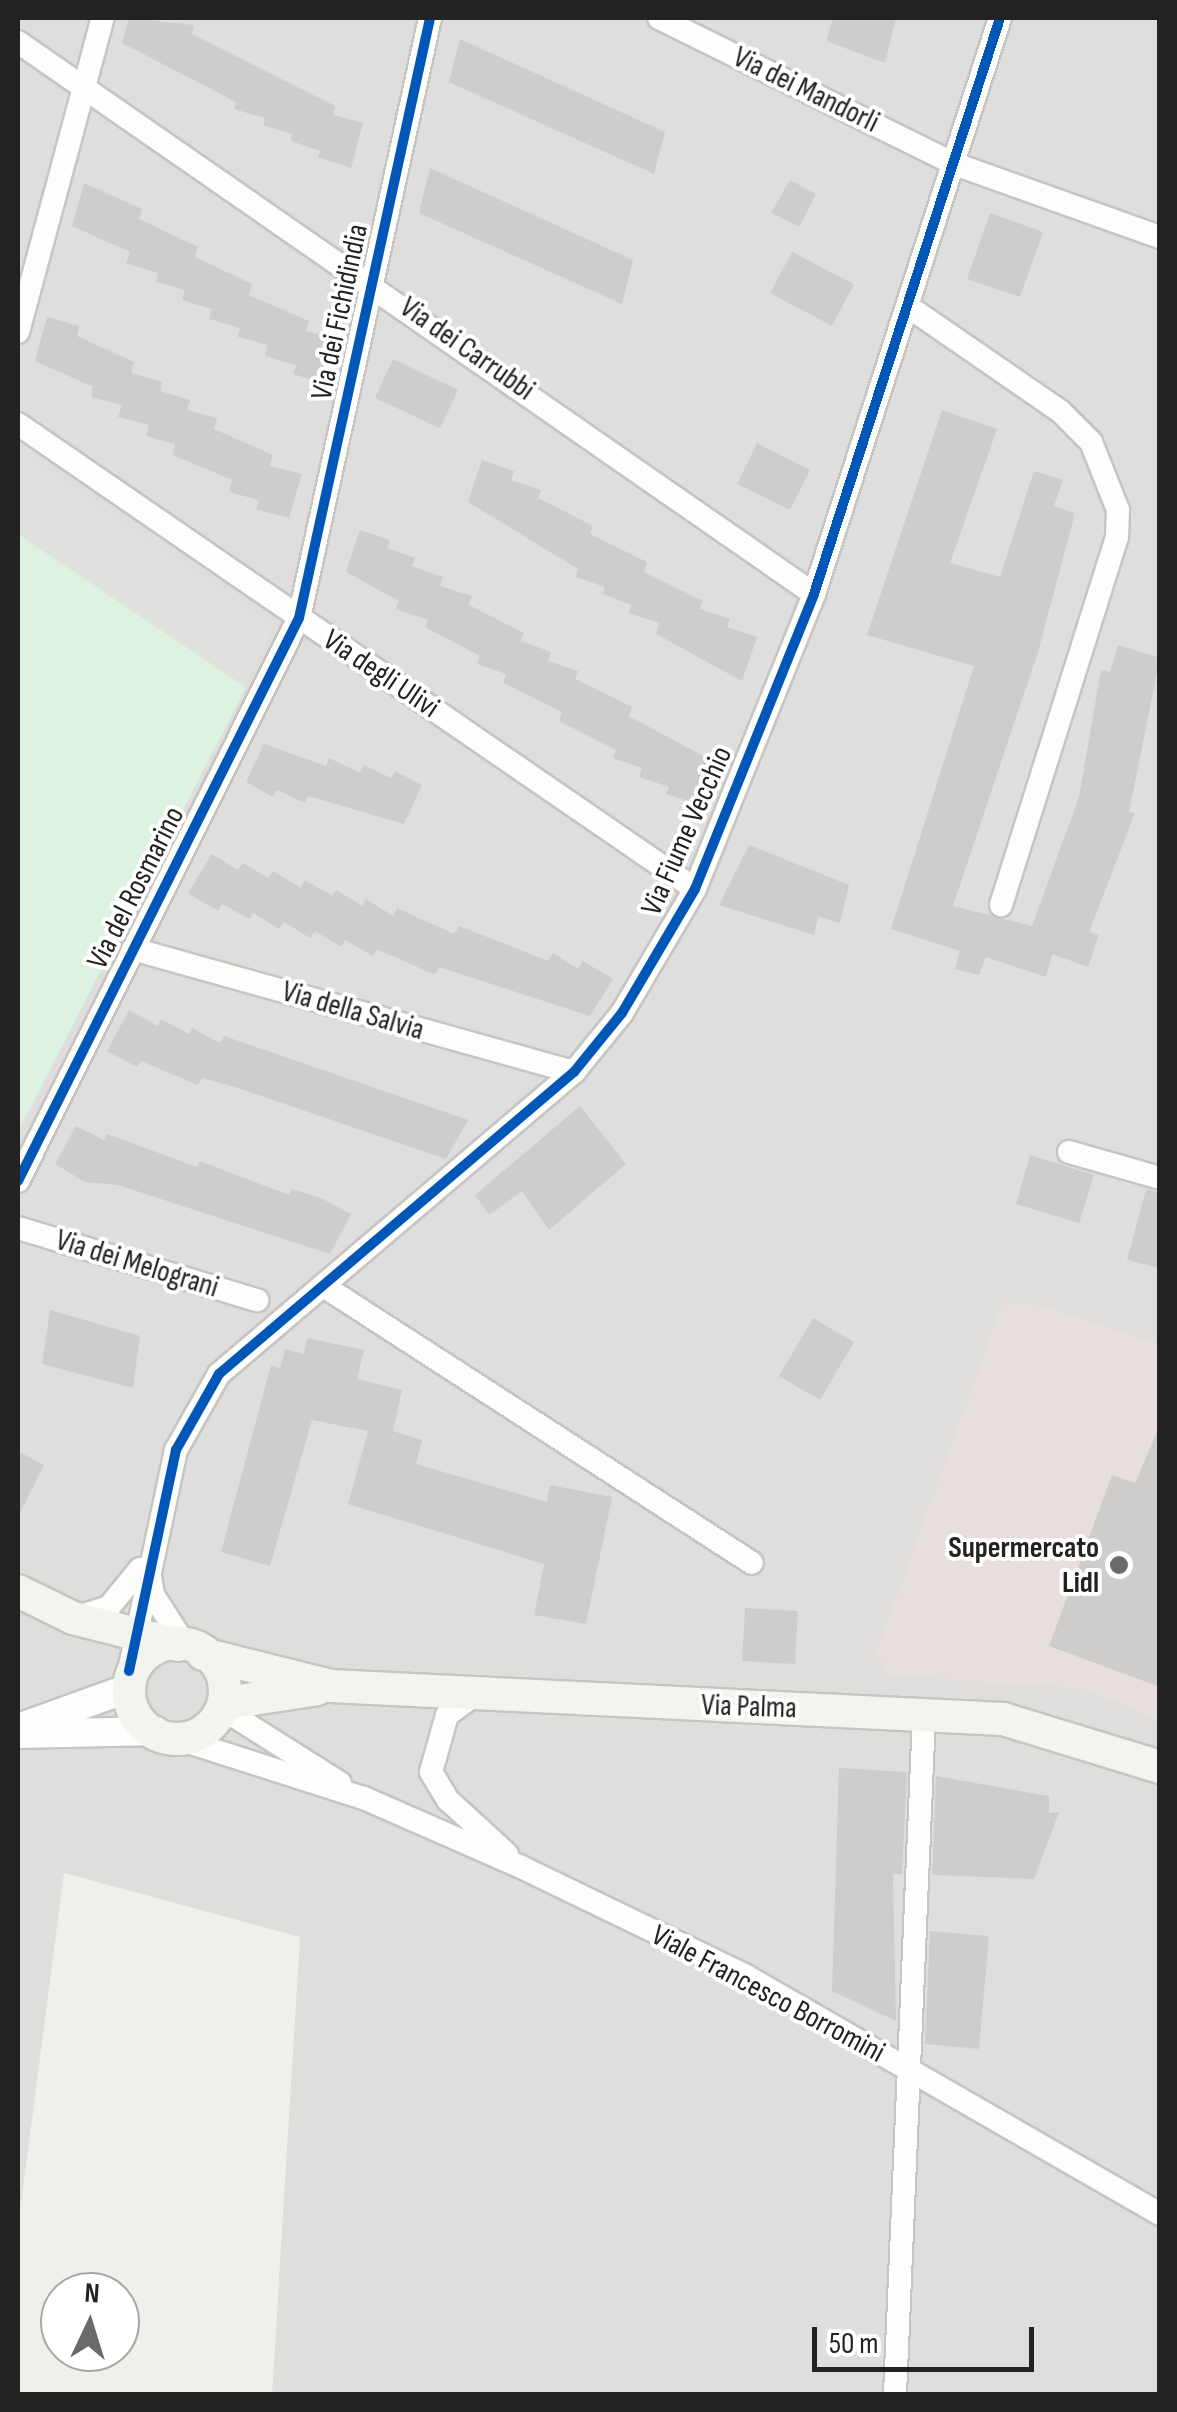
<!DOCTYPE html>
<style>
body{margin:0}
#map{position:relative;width:1177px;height:2412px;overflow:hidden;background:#f0efeb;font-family:"Sofia Sans Condensed",sans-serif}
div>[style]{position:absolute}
.residential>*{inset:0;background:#dfdedc}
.commercial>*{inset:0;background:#e7dfdb}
.park>*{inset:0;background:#ddf2e1}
.parking>*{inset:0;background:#e0e0de}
.building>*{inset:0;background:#cecdcb}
.roads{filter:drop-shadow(2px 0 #c6c5c3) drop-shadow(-2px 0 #c6c5c3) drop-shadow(0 2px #c6c5c3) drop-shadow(0 -2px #c6c5c3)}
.minor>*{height:22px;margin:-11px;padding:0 11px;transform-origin:11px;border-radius:11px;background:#fdfdfc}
.tertiary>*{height:28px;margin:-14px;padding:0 14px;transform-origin:14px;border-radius:14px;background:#fdfdfc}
.secondary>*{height:32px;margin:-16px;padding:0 16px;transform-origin:16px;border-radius:16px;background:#f3f4ee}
.secondary>.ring{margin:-16px;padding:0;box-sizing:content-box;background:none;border:32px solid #f3f4ee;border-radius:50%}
.cycleway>*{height:10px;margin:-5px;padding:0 5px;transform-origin:5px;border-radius:5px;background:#0057b8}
.dots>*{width:28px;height:28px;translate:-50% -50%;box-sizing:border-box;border:5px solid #fff;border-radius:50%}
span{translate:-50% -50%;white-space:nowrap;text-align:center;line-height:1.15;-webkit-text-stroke:8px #fff;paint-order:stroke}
.street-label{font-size:30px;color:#222}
.poi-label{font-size:30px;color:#222;font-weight:700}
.right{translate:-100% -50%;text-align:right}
.frame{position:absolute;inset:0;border:20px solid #222;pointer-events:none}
.north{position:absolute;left:40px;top:2272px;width:100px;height:100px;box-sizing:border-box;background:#fff;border:2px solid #a7a7a7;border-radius:50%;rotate:4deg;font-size:28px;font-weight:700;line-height:40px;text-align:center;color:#222}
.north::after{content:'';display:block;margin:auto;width:35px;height:45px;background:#6a6a68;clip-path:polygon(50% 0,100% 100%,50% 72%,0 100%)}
.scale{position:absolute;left:812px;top:2327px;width:222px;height:45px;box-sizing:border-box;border:5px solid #222;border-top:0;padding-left:12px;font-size:30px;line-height:35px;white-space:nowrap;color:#222;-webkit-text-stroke:8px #fff;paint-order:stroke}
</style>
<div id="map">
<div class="residential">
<div style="clip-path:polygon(18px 18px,1159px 18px,1159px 2394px,272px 2394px,300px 1937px,64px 1873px,18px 2227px)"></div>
</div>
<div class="commercial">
<div style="clip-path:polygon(1003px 1303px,1037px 1305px,1159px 1345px,1159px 1719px,1080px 1688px,889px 1675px,877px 1651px)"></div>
</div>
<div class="park">
<div style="clip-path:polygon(18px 534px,246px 687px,18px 1132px)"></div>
</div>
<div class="parking">
<div style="clip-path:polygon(18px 454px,272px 628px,246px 687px,18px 534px)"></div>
</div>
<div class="building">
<div style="clip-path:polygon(129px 18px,194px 25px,192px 34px,335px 106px,333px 115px,363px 123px,351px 168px,318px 157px,320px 151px,291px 141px,292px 134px,263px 125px,265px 118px,234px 109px,236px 102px,122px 43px)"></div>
<div style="clip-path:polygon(833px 18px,896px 18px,885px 63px,826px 41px)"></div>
<div style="clip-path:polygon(460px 39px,665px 132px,654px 174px,449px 82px)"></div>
<div style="clip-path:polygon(430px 168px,633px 260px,622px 304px,419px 213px)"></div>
<div style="clip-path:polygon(790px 180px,816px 194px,799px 227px,771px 213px)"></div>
<div style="clip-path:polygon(84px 183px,142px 209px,139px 219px,198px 247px,195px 257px,252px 284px,249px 295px,309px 321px,306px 331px,338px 340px,325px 384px,293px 374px,296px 365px,265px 356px,268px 345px,238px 337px,240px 328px,209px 319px,212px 309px,182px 300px,185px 290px,156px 282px,158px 273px,126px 263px,130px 252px,72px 226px)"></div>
<div style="clip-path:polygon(990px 213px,1043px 232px,1020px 297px,967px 279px)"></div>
<div style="clip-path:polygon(792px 252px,854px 284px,832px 326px,770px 293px)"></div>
<div style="clip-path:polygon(47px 317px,79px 326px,77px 336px,134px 362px,131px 373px,162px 382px,160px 391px,190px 400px,187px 410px,217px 418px,214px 429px,273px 455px,270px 466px,302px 474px,289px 518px,256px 509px,259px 500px,229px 492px,232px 480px,173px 455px,175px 444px,146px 436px,149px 425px,118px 417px,122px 405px,91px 397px,93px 387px,35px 361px)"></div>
<div style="clip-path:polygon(393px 359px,458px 390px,440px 428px,375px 398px)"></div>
<div style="clip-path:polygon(942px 410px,997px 429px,950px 563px,1000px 577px,1034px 471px,1063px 480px,1054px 506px,1075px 513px,1038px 652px,953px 906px,1032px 926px,1079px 797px,1101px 670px,1110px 672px,1118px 645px,1160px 658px,1129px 812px,1135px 813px,1089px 932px,1099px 935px,1088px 967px,1052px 954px,1046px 977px,986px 957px,979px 975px,955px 969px,960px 951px,891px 929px,974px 666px,867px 635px)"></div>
<div style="clip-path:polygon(757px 443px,810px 470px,790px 510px,737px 484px)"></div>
<div style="clip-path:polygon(482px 460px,514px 471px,511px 480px,541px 490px,538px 498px,593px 526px,590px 534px,647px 562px,644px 572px,703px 601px,700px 609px,730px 619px,727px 627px,757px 637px,742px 681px,656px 634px,659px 623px,629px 613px,631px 605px,603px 594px,605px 587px,576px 577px,578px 569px,468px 502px)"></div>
<div style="clip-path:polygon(360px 530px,390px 540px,387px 548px,415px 558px,412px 566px,443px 577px,440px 586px,472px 596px,469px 605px,524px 633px,521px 641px,551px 652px,548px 661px,578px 671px,575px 679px,632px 707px,629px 716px,714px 762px,700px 805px,666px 794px,669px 787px,639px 777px,642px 768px,613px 758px,616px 750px,559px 721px,562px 712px,503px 683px,506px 674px,477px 664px,480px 656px,425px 627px,428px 620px,396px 609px,399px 601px,346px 572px)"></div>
<div style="clip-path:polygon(264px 744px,326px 766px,329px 758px,360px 773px,364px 765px,391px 778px,395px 771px,422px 785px,404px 824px,308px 796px,305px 803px,277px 790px,273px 797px,246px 782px)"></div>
<div style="clip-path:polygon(749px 845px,849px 885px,840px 923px,818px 917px,814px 935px,719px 905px)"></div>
<div style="clip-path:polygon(212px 854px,238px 870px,243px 863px,268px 878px,273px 871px,301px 888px,305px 880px,332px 896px,336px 890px,362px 906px,366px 899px,393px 916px,397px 908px,454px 934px,459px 926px,548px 961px,553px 953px,578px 969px,583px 961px,613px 979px,590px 1016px,439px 967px,435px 975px,377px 949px,373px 956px,345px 940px,341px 947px,315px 931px,310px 938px,284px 922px,279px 929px,253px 913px,249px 919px,222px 904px,218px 911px,188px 893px)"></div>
<div style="clip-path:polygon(129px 1010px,158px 1026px,161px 1019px,189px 1034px,192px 1028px,220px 1043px,224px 1036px,468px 1120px,446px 1159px,232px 1086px,202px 1078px,198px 1085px,141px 1061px,137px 1067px,107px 1051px)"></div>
<div style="clip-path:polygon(580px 1106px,626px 1164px,549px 1230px,522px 1191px,489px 1215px,475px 1195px)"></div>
<div style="clip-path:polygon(76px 1126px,104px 1140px,107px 1134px,197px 1167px,200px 1161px,289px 1195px,292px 1189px,321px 1198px,351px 1214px,330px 1254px,118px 1185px,85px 1182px,55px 1164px)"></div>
<div style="clip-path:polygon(1030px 1155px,1094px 1175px,1079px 1223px,1016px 1204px)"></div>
<div style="clip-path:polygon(1146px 1189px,1160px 1193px,1160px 1268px,1127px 1260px)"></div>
<div style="clip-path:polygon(50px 1310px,140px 1336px,133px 1388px,42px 1364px)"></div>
<div style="clip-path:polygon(813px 1318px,854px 1342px,820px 1400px,779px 1376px)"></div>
<div style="clip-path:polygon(307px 1338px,364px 1350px,357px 1379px,402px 1390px,393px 1431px,422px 1440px,416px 1464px,547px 1502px,550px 1485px,612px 1497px,586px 1624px,534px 1615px,544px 1564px,348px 1504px,368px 1431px,312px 1420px,270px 1566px,221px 1552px,271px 1365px,280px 1369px,285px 1349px,304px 1354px)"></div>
<div style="clip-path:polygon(1160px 1425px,1160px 1687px,1049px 1646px,1112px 1475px,1135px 1483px)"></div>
<div style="clip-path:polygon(18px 1451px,44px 1465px,18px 1517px)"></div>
<div style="clip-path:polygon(745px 1608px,798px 1611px,795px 1664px,742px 1661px)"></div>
<div style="clip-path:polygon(839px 1768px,907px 1772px,902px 1874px,893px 1874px,896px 2021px,832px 1991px)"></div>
<div style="clip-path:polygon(936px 1776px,1049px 1796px,1049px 1813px,1059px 1812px,1034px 1879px,932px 1875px)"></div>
<div style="clip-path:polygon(930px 1931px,989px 1936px,979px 2049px,925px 2044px)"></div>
</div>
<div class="roads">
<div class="minor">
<div style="left:659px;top:18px;width:327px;rotate:26.3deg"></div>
<div style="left:952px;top:163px;width:221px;rotate:19.6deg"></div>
<div style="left:18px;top:42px;width:969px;rotate:34.74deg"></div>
<div style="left:909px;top:307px;width:183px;rotate:34.6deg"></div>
<div style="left:1060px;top:411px;width:44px;rotate:45deg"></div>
<div style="left:1091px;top:442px;width:73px;rotate:68.3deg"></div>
<div style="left:1118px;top:510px;width:27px;rotate:92deg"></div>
<div style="left:1117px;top:537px;width:386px;rotate:107.5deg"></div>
<div style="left:18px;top:332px;width:325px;rotate:-74.9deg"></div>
<div style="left:18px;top:424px;width:821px;rotate:34.48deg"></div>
<div style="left:133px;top:949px;width:458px;rotate:15.6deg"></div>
<div style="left:1069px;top:1152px;width:95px;rotate:15.9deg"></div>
<div style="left:18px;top:1181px;width:629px;rotate:-63.48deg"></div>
<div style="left:299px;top:618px;width:614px;rotate:-77.68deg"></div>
<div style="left:18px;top:1228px;width:250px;rotate:16.8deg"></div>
<div style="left:325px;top:1287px;width:508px;rotate:32.88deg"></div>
<div style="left:149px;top:1570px;width:25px;rotate:81deg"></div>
<div style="left:153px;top:1595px;width:63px;rotate:57.3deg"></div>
<div style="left:77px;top:1617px;width:34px;rotate:-17deg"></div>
<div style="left:109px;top:1607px;width:49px;rotate:-50.8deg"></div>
<div style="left:129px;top:1671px;width:226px;rotate:-78deg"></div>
<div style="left:176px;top:1450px;width:87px;rotate:-60.5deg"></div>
<div style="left:219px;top:1374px;width:466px;rotate:-40.4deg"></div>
<div style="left:574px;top:1072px;width:76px;rotate:-50.9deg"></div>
<div style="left:622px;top:1013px;width:144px;rotate:-59.5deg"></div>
<div style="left:695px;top:889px;width:318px;rotate:-68deg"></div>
<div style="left:814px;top:594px;width:605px;rotate:-72.1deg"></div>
<div style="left:473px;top:1696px;width:32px;rotate:144deg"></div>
<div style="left:447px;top:1715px;width:59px;rotate:105.7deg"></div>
<div style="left:431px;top:1772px;width:33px;rotate:59deg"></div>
<div style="left:448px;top:1800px;width:80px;rotate:42.5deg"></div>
<div style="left:226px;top:1711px;width:135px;rotate:32.3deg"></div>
<div style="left:163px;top:1734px;width:211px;rotate:17.7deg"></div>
<div style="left:364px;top:1798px;width:171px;rotate:23.7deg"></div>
<div style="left:521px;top:1867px;width:250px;rotate:25.8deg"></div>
<div style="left:746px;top:1976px;width:478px;rotate:29.9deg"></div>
<div style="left:895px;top:2394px;width:680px;rotate:-87.55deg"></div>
</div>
<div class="tertiary">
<div style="left:24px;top:1726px;width:109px;rotate:-19.9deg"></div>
<div style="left:18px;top:1734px;width:138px;rotate:-1.2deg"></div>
</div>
<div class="secondary">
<div style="left:18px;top:1591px;width:61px;rotate:26.1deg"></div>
<div style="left:73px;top:1618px;width:108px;rotate:14.4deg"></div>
<div class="ring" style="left:129px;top:1643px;width:64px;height:64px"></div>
<div style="left:203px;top:1654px;width:132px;rotate:14deg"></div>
<div style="left:331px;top:1686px;width:673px;rotate:2.81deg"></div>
<div style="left:1003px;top:1719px;width:164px;rotate:17deg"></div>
<div style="left:227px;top:1703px;width:91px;rotate:-8.8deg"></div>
</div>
</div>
<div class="cycleway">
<div style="left:18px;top:1181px;width:629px;rotate:-63.48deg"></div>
<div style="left:299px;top:618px;width:614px;rotate:-77.68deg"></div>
<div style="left:129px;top:1671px;width:226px;rotate:-78deg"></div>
<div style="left:176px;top:1450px;width:87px;rotate:-60.5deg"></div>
<div style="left:219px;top:1374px;width:466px;rotate:-40.4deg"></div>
<div style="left:574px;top:1072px;width:76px;rotate:-50.9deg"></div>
<div style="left:622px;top:1013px;width:144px;rotate:-59.5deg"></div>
<div style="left:695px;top:889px;width:318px;rotate:-68deg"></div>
<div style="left:814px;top:594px;width:605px;rotate:-72.1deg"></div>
</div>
<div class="dots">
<div style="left:1119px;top:1565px;background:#6a6a68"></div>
</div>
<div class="street-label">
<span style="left:806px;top:90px;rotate:26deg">Via dei Mandorli</span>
<span style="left:340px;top:312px;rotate:-78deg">Via dei Fichidindia</span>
<span style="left:467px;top:349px;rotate:35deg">Via dei Carrubbi</span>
<span style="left:381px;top:674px;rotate:34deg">Via degli Ulivi</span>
<span style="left:687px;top:831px;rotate:-66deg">Via Fiume Vecchio</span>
<span style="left:136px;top:888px;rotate:-63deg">Via del Rosmarino</span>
<span style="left:353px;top:1011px;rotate:16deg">Via della Salvia</span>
<span style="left:137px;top:1264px;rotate:17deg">Via dei Melograni</span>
<span style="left:749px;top:1707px;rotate:2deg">Via Palma</span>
<span style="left:768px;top:1994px;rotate:28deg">Viale Francesco Borromini</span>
</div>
<div class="poi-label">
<span class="right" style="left:1099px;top:1565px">Supermercato<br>Lidl</span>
</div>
<div class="frame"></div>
<div class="north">N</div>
<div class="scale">50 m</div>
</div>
